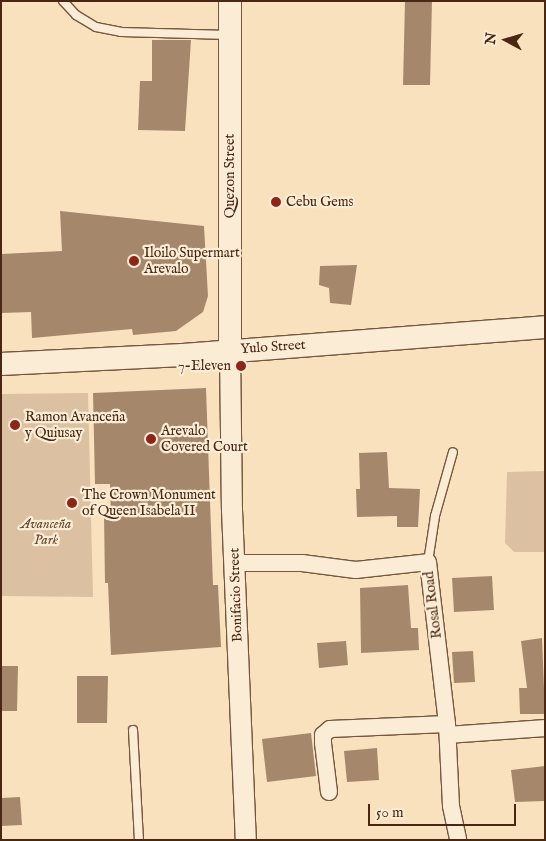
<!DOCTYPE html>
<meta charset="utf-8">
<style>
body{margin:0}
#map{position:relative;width:546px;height:841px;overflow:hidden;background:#f9e1be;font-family:"IM FELL English",serif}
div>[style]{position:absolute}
.green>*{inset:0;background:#dbc1a1}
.building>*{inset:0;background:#a5886c}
.roads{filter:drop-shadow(1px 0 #75563e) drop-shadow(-1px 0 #75563e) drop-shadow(0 1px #75563e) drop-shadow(0 -1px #75563e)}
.service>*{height:8px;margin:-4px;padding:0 4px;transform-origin:4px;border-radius:4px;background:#fbecd5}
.minor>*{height:16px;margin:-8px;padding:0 8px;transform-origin:8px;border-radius:8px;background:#fbecd5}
.tertiary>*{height:20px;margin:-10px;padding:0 10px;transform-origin:10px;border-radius:10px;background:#fbecd5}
.secondary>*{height:22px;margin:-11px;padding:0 11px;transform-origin:11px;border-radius:11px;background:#fbecd5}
.dots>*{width:14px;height:14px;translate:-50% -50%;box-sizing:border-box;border:2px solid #fbecd5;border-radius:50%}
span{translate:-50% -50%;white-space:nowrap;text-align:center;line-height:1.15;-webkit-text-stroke:4.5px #fbecd5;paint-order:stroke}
.street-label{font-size:14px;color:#492713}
.poi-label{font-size:14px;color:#492713}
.left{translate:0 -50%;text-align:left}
.right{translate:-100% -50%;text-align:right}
.park-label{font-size:14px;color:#66462f;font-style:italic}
.frame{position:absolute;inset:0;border:2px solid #492713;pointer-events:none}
.north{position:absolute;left:481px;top:15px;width:50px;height:50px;-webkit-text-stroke:4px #fbecd5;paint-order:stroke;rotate:276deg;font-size:14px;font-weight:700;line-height:20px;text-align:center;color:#492713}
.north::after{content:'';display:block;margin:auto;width:18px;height:22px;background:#492713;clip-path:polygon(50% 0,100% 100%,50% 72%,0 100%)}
.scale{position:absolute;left:368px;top:804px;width:148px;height:22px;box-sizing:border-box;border:2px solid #492713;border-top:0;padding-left:6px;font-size:15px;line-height:18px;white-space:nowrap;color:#492713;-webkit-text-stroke:4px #fbecd5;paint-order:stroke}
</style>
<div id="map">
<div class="green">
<div style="clip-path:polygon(88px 393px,93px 597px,1px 596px,1px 394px)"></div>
<div style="clip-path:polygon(545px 471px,545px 552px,514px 552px,505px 543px,507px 472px)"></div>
</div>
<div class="building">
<div style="clip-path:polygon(405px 1px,432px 1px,430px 85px,403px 85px)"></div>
<div style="clip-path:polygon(152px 40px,191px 40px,185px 131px,138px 130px,140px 81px,152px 81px)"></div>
<div style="clip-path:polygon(60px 211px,204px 226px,208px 296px,203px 312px,176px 331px,133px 335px,132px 329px,32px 338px,31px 312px,1px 313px,1px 254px,62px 251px)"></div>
<div style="clip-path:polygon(357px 265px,351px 305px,330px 303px,329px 288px,319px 285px,320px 266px)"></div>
<div style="clip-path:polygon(206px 388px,213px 585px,218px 585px,221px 647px,111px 655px,108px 583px,105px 583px,104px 515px,111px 515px,110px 484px,95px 484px,93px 393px)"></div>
<div style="clip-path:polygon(387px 452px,389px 488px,420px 489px,418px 527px,397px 527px,397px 516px,357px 517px,356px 489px,360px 489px,359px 453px)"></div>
<div style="clip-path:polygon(492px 576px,494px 610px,454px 612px,452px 578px)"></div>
<div style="clip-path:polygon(408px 585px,411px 628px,418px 628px,419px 650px,361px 653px,360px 588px)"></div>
<div style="clip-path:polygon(542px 638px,545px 714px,520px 714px,519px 688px,527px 688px,521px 641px)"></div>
<div style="clip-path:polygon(346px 641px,348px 665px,319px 668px,317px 643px)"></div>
<div style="clip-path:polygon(473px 651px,475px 682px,454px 683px,452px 652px)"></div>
<div style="clip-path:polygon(1px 666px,18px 666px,17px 711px,1px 711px)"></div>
<div style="clip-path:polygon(77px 676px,108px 676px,107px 723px,77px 723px)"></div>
<div style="clip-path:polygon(311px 733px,316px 776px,267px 782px,262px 739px)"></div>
<div style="clip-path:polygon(377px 748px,379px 780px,347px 782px,344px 751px)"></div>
<div style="clip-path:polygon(545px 766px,545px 801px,515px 802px,511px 770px)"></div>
<div style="clip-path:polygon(20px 797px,22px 825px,1px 826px,1px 798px)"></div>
</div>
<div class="roads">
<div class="service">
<div style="left:63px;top:1px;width:19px;rotate:47deg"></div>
<div style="left:76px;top:15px;width:23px;rotate:31deg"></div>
<div style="left:96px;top:27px;width:25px;rotate:11deg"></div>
<div style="left:121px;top:32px;width:108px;rotate:1.6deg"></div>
<div style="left:428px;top:562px;width:47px;rotate:-81.3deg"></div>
<div style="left:435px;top:516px;width:66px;rotate:-74.3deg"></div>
<div style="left:133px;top:730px;width:110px;rotate:86.9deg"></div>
</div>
<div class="minor">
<div style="left:234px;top:563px;width:68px"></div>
<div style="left:302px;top:563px;width:54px;rotate:7.4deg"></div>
<div style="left:356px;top:570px;width:72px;rotate:-6.3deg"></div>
<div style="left:428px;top:562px;width:163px;rotate:83.3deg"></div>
<div style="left:447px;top:724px;width:82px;rotate:87.2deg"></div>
<div style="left:451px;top:806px;width:35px;rotate:78deg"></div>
<div style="left:448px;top:735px;width:97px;rotate:-4.1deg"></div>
<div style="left:329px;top:792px;width:49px;rotate:-97deg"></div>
<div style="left:323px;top:743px;width:8px;rotate:-90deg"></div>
<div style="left:323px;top:735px;width:9px;rotate:-41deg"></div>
<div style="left:330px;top:729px;width:117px;rotate:-2.4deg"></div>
</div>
<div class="tertiary">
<div style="left:230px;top:350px;width:160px;rotate:89.3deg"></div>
<div style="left:232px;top:510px;width:330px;rotate:87.6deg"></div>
</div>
<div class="secondary">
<div style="left:230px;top:350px;width:349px;rotate:-90deg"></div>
<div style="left:1px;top:364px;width:182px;rotate:-2.8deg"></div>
<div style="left:183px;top:355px;width:363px;rotate:-4.4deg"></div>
</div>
</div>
<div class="dots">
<div style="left:276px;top:202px;background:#8f2418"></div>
<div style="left:134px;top:261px;background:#8f2418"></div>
<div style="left:241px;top:366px;background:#8f2418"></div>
<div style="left:15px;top:425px;background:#8f2418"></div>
<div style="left:151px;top:439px;background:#8f2418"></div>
<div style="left:72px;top:503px;background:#8f2418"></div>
</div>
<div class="street-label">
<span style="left:230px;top:176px;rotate:-90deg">Quezon Street</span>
<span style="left:273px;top:347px;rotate:-4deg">Yulo Street</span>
<span style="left:236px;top:595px;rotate:-92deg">Bonifacio Street</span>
<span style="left:433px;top:605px;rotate:-97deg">Rosal Road</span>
</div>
<div class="poi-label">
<span class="left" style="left:286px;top:202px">Cebu Gems</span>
<span class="left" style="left:144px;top:261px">Iloilo Supermart<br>Arevalo</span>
<span class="right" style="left:231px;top:366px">7-Eleven</span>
<span class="left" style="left:25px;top:425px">Ramon Avanceña<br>y Quiusay</span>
<span class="left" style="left:161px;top:439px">Arevalo<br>Covered Court</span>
<span class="left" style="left:82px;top:503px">The Crown Monument<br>of Queen Isabela II</span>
</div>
<div class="park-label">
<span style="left:46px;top:532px">Avanceña<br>Park</span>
</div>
<div class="frame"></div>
<div class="north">N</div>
<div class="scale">50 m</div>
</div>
